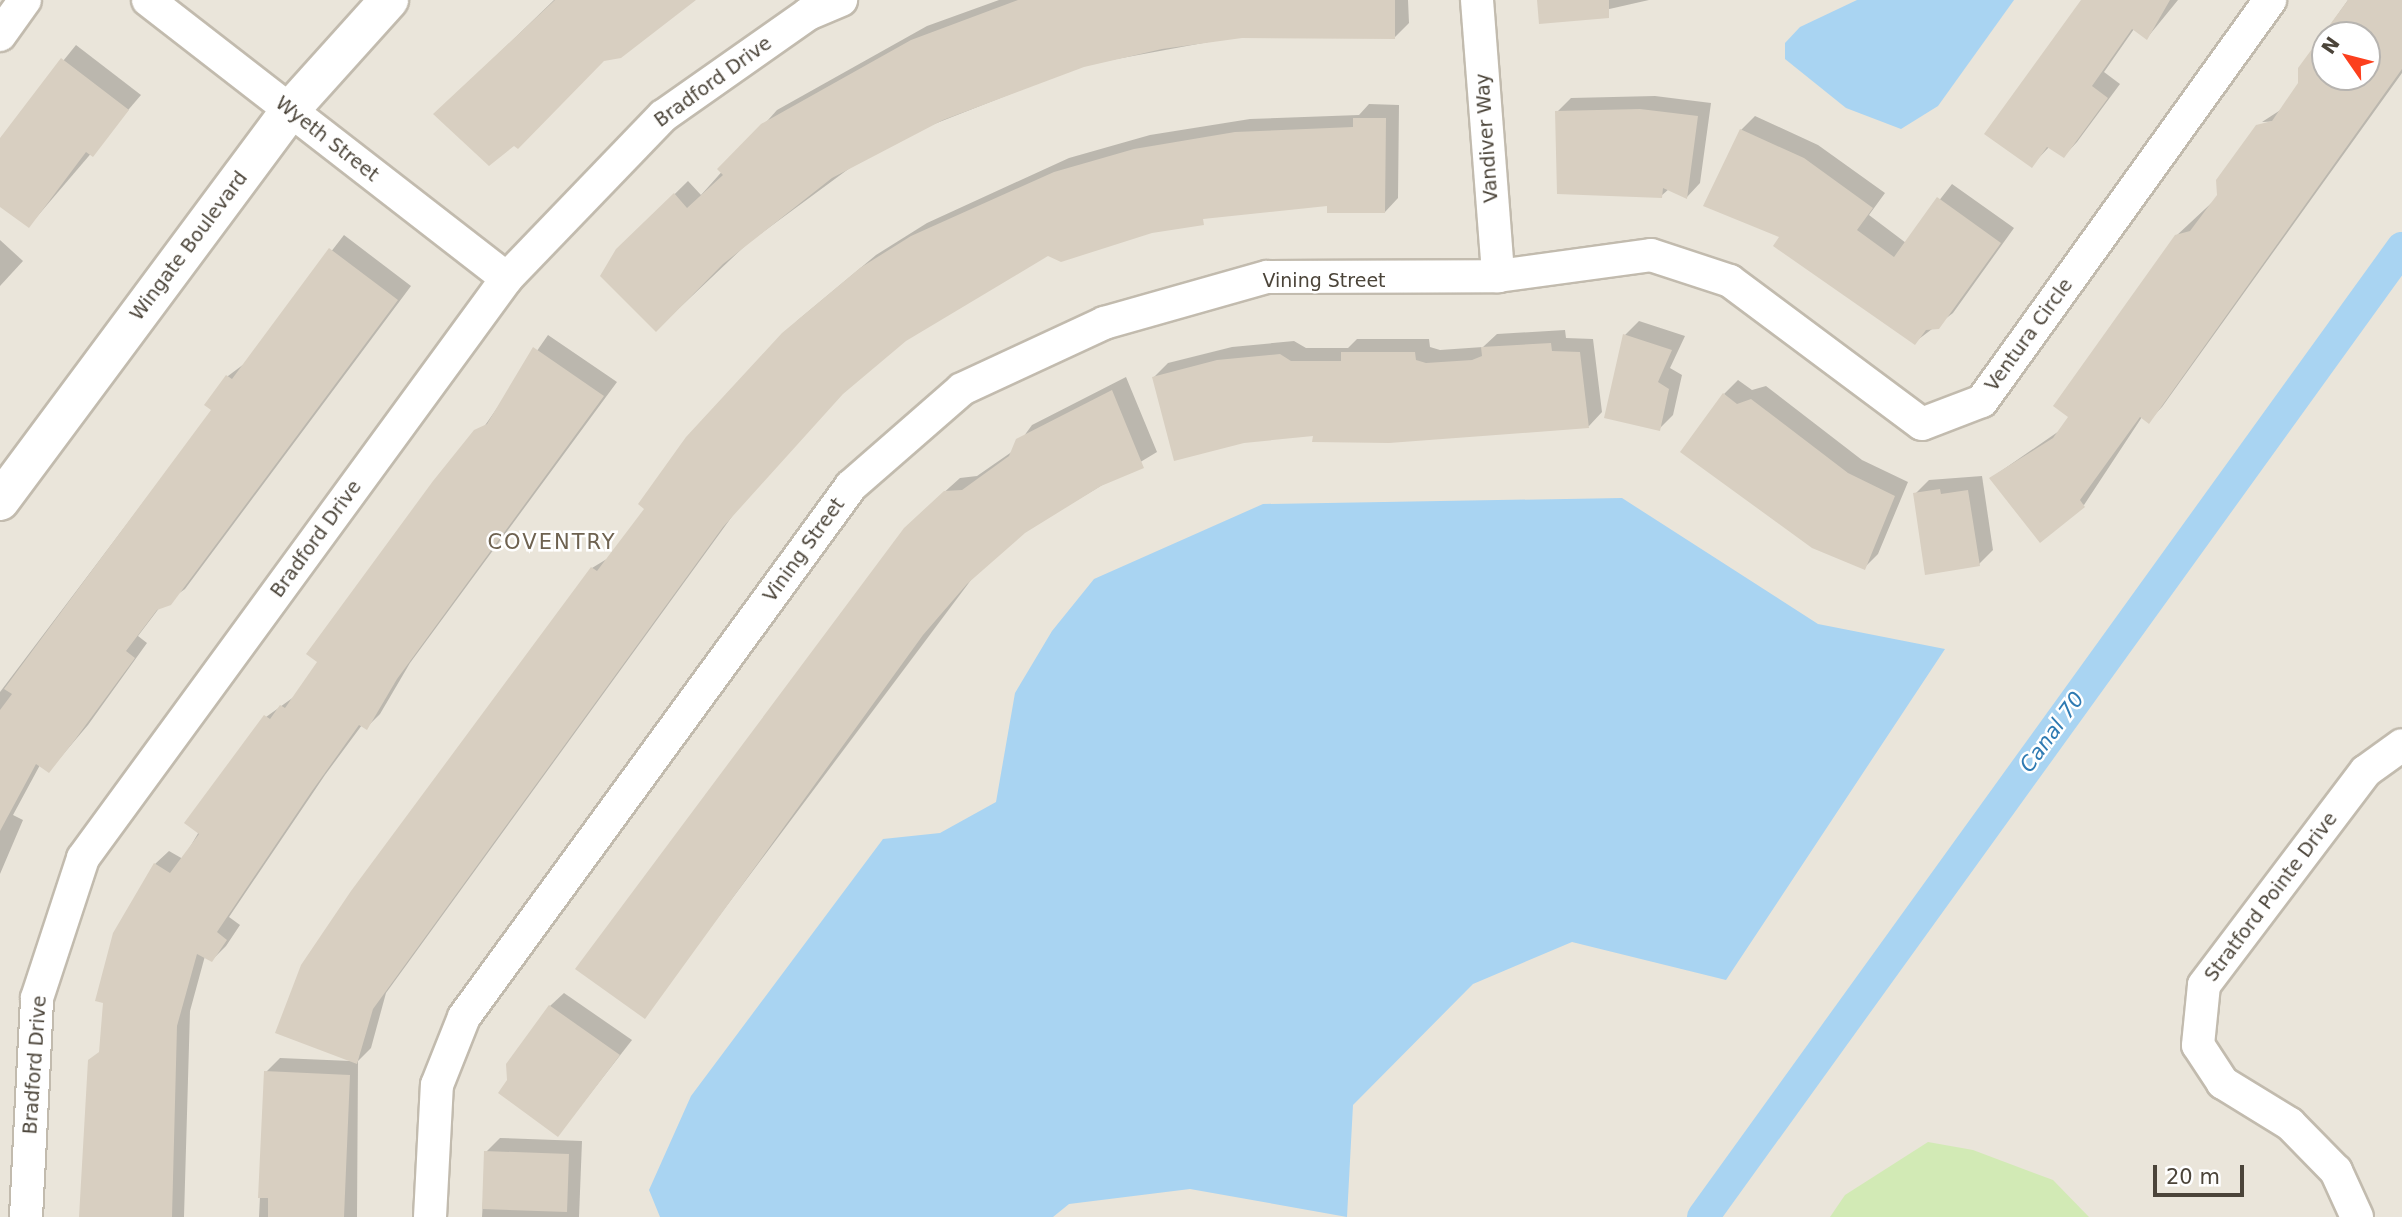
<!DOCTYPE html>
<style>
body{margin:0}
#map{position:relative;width:2402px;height:1217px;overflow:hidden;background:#f6f3ec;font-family:"DejaVu Sans",sans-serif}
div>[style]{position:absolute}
.residential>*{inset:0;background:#eae5da}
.green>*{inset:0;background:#d2eab5}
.water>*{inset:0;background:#a9d4f2}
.shadow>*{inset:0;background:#0003}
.canal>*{height:32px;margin:-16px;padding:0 16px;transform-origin:16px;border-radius:16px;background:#a9d4f2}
.building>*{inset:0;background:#d8cfc1}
.roads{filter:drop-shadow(2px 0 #c2bbae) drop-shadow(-2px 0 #c2bbae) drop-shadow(0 2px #c2bbae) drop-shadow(0 -2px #c2bbae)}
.minor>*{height:32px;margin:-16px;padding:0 16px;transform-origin:16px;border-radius:16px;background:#fff}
.tertiary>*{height:38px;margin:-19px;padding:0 19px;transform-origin:19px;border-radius:19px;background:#fff}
span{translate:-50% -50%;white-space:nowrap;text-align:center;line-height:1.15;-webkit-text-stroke:5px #fff;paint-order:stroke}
.street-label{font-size:19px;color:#4b4439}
.neighbourhood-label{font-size:21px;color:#6e6250;letter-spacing:2px}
.water-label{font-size:21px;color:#2e7ab2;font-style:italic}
.north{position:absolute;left:2311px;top:21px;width:70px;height:70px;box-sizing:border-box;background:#fff;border:2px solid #b7b4b0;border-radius:50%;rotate:305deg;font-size:19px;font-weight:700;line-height:28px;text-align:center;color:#4b4439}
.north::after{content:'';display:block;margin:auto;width:24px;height:32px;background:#fc3f1d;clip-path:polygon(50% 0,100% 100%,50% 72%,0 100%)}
.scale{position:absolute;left:2153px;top:1165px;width:91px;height:32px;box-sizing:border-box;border:4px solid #4b4439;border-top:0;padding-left:9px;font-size:21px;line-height:24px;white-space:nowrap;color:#4b4439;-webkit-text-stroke:5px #fff;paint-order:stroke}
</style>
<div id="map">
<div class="residential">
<div style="clip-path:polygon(evenodd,0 0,2402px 0,2402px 1217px,0 1217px,0 0,2325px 35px,2367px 35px,2367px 77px,2325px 77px,2325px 35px)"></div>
</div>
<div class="green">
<div style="clip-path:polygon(1928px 1142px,1973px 1150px,2053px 1180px,2089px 1217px,1830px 1217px,1845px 1195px)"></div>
</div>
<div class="water">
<div style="clip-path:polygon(1857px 0,2014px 0,1938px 106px,1901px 129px,1846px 108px,1785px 59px,1785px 43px,1800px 27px)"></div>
<div style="clip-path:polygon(1622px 498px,1818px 624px,1945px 649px,1726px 980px,1572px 942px,1473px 984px,1353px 1105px,1347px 1217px,1190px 1189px,1069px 1204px,1053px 1217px,660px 1217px,649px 1190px,691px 1096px,883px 839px,940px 833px,996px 802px,1015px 693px,1052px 631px,1094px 579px,1263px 504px)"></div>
</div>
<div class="shadow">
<div style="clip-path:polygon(554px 0,695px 0,603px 59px,436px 114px)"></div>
<div style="clip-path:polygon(999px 0,1408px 0,1409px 23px,1395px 37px,1241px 36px,1084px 65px,881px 145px,748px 243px,656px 330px,618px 250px,688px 181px,701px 195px,777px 110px,927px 26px)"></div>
<div style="clip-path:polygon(1539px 0,1649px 0,1605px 10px)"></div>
<div style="clip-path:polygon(2083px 0,2178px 0,2147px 38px,2134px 29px,2104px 72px,2120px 84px,2077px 142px,2064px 156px,2050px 146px,2031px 166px)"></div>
<div style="clip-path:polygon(evenodd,2348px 0,2402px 0,2402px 73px,2162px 407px,2149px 421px,2142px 417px,2084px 505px,1991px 478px,2062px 429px,2176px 236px,2219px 196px,2257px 126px,2281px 121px,2262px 122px,2282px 109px,2300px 83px,2300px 68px,2348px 0,2325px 35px,2367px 35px,2367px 77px,2325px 77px,2325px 35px)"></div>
<div style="clip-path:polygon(76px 45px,141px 95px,29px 226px,0 205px,0 139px)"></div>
<div style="clip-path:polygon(1655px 96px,1711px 103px,1700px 183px,1687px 197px,1669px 189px,1661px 196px,1557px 112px,1571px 98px)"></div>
<div style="clip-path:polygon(1369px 104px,1399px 105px,1398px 198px,1385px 212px,1329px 204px,1209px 217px,1048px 254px,905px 340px,847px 388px,736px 511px,386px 993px,371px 1048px,358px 1061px,357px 1217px,259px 1217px,266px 1072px,280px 1058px,351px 1061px,353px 892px,592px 568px,610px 557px,798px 320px,876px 255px,927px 223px,1069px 158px,1150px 135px,1250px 119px,1359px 115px)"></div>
<div style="clip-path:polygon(1755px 116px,1818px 145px,1885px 193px,1869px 215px,1906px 243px,1952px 184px,2014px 228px,1953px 313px,1915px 342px,1782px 237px,1706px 205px,1741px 130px)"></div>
<div style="clip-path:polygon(344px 235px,411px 286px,185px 589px,160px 607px,138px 636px,147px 643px,88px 725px,49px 771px,40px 765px,13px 815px,23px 820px,0 874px,0 692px,213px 410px,206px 405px,228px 376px,244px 364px)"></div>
<div style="clip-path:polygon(0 240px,23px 261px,0 286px)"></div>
<div style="clip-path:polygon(1639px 321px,1685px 336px,1670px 368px,1682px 375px,1673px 415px,1659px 429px,1625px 335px)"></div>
<div style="clip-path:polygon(1565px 330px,1566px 338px,1593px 339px,1602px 412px,1589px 426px,1314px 434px,1154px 377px,1168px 363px,1232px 347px,1294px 341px,1306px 348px,1348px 348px,1357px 339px,1429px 339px,1430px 347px,1440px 350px,1483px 347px,1497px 334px)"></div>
<div style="clip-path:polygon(548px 335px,617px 382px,410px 663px,380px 714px,366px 728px,362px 725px,325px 775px,229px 917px,240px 925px,226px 946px,212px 960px,205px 956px,190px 1011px,184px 1217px,83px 1217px,101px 1050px,155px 864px,169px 851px,183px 859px,266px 717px,298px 694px)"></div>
<div style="clip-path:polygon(1126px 377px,1157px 452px,1024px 532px,974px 576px,644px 1016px,920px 514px,960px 478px,977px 476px,1013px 451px,1032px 425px)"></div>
<div style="clip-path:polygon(1738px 380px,1752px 390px,1766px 386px,1862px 460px,1908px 482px,1878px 554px,1864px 568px,1724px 394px)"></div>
<div style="clip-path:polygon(1982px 476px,1993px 550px,1979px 564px,1915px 494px,1929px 480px)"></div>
<div style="clip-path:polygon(564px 993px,632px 1040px,558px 1135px,550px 1006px)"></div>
<div style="clip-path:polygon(500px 1138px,582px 1141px,579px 1217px,482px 1217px,486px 1152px)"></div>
</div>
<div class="canal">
<div style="left:1703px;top:1217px;width:1195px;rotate:-54.19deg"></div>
</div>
<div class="building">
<div style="clip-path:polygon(555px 0,696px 0,621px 58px,604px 61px,518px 149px,514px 146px,489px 166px,433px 114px)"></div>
<div style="clip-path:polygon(1018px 0,1395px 0,1395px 39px,1242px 38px,1162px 49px,1084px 67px,943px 120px,832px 178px,723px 264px,656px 332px,600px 276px,616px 249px,674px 193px,687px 208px,723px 175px,717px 169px,761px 124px,911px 40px)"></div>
<div style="clip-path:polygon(1537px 0,1609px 0,1609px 18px,1539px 24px)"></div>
<div style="clip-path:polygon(2081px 0,2170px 0,2147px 40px,2132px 29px,2092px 86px,2108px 98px,2064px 158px,2047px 147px,2032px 168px,1984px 134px)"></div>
<div style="clip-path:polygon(evenodd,2348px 0,2402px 0,2402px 69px,2149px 424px,2140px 417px,2080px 500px,2085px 507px,2040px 543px,1989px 478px,2053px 438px,2068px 417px,2053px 406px,2175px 235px,2190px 231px,2217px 195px,2216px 180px,2256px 125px,2272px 121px,2298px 83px,2298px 68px,2348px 0,2325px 35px,2367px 35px,2367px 77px,2325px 77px,2325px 35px)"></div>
<div style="clip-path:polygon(61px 58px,129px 110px,93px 157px,86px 152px,29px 228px,0 207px,0 138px)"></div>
<div style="clip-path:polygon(1640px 109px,1698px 116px,1687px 199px,1663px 188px,1662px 198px,1557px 194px,1555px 111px)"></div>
<div style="clip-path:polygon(1353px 118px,1386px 118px,1385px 213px,1327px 213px,1327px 206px,1203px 219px,1204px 225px,1152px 233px,1061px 262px,1048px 256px,906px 341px,843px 394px,723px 527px,373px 1009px,357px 1064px,275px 1033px,301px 965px,351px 891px,591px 567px,597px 571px,644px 509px,638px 504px,686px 437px,782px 333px,860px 268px,911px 236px,1054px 172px,1134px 149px,1235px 132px,1353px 127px)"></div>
<div style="clip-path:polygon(1740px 129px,1804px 158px,1873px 208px,1857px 230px,1894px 257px,1937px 197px,2001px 243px,1939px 329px,1926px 330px,1915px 345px,1773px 246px,1779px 237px,1703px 206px)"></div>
<div style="clip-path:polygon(329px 248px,398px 300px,171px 605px,157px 610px,126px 651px,135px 658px,74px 741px,49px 773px,36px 764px,0 831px,0 710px,12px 694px,4px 689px,211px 410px,204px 405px,226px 375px,232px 379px)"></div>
<div style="clip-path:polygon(1623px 334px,1672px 350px,1658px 382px,1669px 389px,1660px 431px,1604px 418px)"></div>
<div style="clip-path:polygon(1551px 343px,1552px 351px,1580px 352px,1589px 428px,1389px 443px,1312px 442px,1313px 436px,1244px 443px,1174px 461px,1152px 377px,1217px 360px,1280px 354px,1291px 361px,1341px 361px,1341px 352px,1415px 352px,1416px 360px,1426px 363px,1472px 360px,1482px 356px,1481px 347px)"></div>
<div style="clip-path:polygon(533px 347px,604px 396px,397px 679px,367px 730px,359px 725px,312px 791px,217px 932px,227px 940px,212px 962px,197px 954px,177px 1026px,172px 1217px,79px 1217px,88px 1060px,99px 1052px,103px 1003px,95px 1001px,113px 933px,154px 863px,170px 873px,199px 834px,184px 823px,264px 715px,270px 719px,280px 705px,285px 708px,317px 662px,306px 654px,433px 481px,474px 430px,487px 424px)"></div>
<div style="clip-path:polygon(1112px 390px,1144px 468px,1101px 486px,1025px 533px,967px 584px,923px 635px,645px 1019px,575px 969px,904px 528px,944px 491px,962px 490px,1009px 456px,1016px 439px)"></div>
<div style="clip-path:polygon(1723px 393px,1737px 404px,1751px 399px,1848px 473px,1895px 496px,1865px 570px,1812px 548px,1680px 452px)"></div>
<div style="clip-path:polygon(1940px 489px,1941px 494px,1968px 490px,1980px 566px,1925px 575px,1913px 493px)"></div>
<div style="clip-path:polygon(549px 1005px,620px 1055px,558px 1137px,498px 1093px,507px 1080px,506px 1064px)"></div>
<div style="clip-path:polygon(264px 1071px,350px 1075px,344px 1217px,268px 1217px,268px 1198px,258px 1198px)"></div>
<div style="clip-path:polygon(484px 1151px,569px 1154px,567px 1212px,482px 1209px)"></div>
</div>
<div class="roads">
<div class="minor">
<div style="left:148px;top:0;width:454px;rotate:37.8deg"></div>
<div style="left:1477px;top:0;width:277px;rotate:85.6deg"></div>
<div style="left:0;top:35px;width:43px;rotate:-54.5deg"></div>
<div style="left:26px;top:1217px;width:219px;rotate:-87.1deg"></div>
<div style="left:37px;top:998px;width:147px;rotate:-71.8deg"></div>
<div style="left:83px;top:858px;width:718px;rotate:-53.83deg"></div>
<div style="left:507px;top:278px;width:225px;rotate:-46.1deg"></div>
<div style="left:663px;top:116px;width:177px;rotate:-35.1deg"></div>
<div style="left:808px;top:14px;width:36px;rotate:-23deg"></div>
<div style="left:430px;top:1217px;width:132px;rotate:-87deg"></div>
<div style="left:437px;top:1085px;width:73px;rotate:-68.3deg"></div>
<div style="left:464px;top:1017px;width:657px;rotate:-53.91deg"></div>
<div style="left:851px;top:486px;width:147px;rotate:-41.1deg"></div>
<div style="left:962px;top:389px;width:157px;rotate:-24.9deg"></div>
<div style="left:1104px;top:323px;width:169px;rotate:-15.8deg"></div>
<div style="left:1267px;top:277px;width:231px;rotate:-0.2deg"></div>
<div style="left:1498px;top:276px;width:154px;rotate:-7.8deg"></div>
<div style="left:1651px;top:255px;width:83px;rotate:18.2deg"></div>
<div style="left:1730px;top:281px;width:239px;rotate:36.7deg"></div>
<div style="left:1922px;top:424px;width:64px;rotate:-21deg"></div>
<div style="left:1982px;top:401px;width:494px;rotate:-54.3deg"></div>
<div style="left:2357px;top:1217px;width:51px;rotate:-114.5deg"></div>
<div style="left:2336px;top:1171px;width:66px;rotate:-134.4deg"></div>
<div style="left:2290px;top:1124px;width:79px;rotate:-148.5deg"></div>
<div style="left:2223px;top:1083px;width:45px;rotate:-123.3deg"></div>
<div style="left:2198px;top:1045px;width:60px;rotate:-84.3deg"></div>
<div style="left:2204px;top:985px;width:268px;rotate:-52.9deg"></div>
<div style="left:2366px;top:771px;width:44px;rotate:-35.8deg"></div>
</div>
<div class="tertiary">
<div style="left:0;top:501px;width:487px;rotate:-53.4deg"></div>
<div style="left:290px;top:110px;width:148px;rotate:-48deg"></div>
</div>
</div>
<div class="street-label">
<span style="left:713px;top:82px;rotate:-36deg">Bradford Drive</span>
<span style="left:1487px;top:138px;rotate:-94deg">Vandiver Way</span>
<span style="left:327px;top:139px;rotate:38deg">Wyeth Street</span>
<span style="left:189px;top:246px;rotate:-53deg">Wingate Boulevard</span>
<span style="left:1324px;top:281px">Vining Street</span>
<span style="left:2029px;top:335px;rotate:-54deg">Ventura Circle</span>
<span style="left:316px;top:539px;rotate:-54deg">Bradford Drive</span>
<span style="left:804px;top:550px;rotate:-54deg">Vining Street</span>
<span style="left:2271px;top:897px;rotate:-53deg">Stratford Pointe Drive</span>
<span style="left:35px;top:1065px;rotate:-86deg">Bradford Drive</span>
</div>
<div class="neighbourhood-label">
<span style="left:552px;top:542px">COVENTRY</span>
</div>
<div class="water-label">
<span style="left:2052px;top:732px;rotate:-54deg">Canal 70</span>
</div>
<div class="north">N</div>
<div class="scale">20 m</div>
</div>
